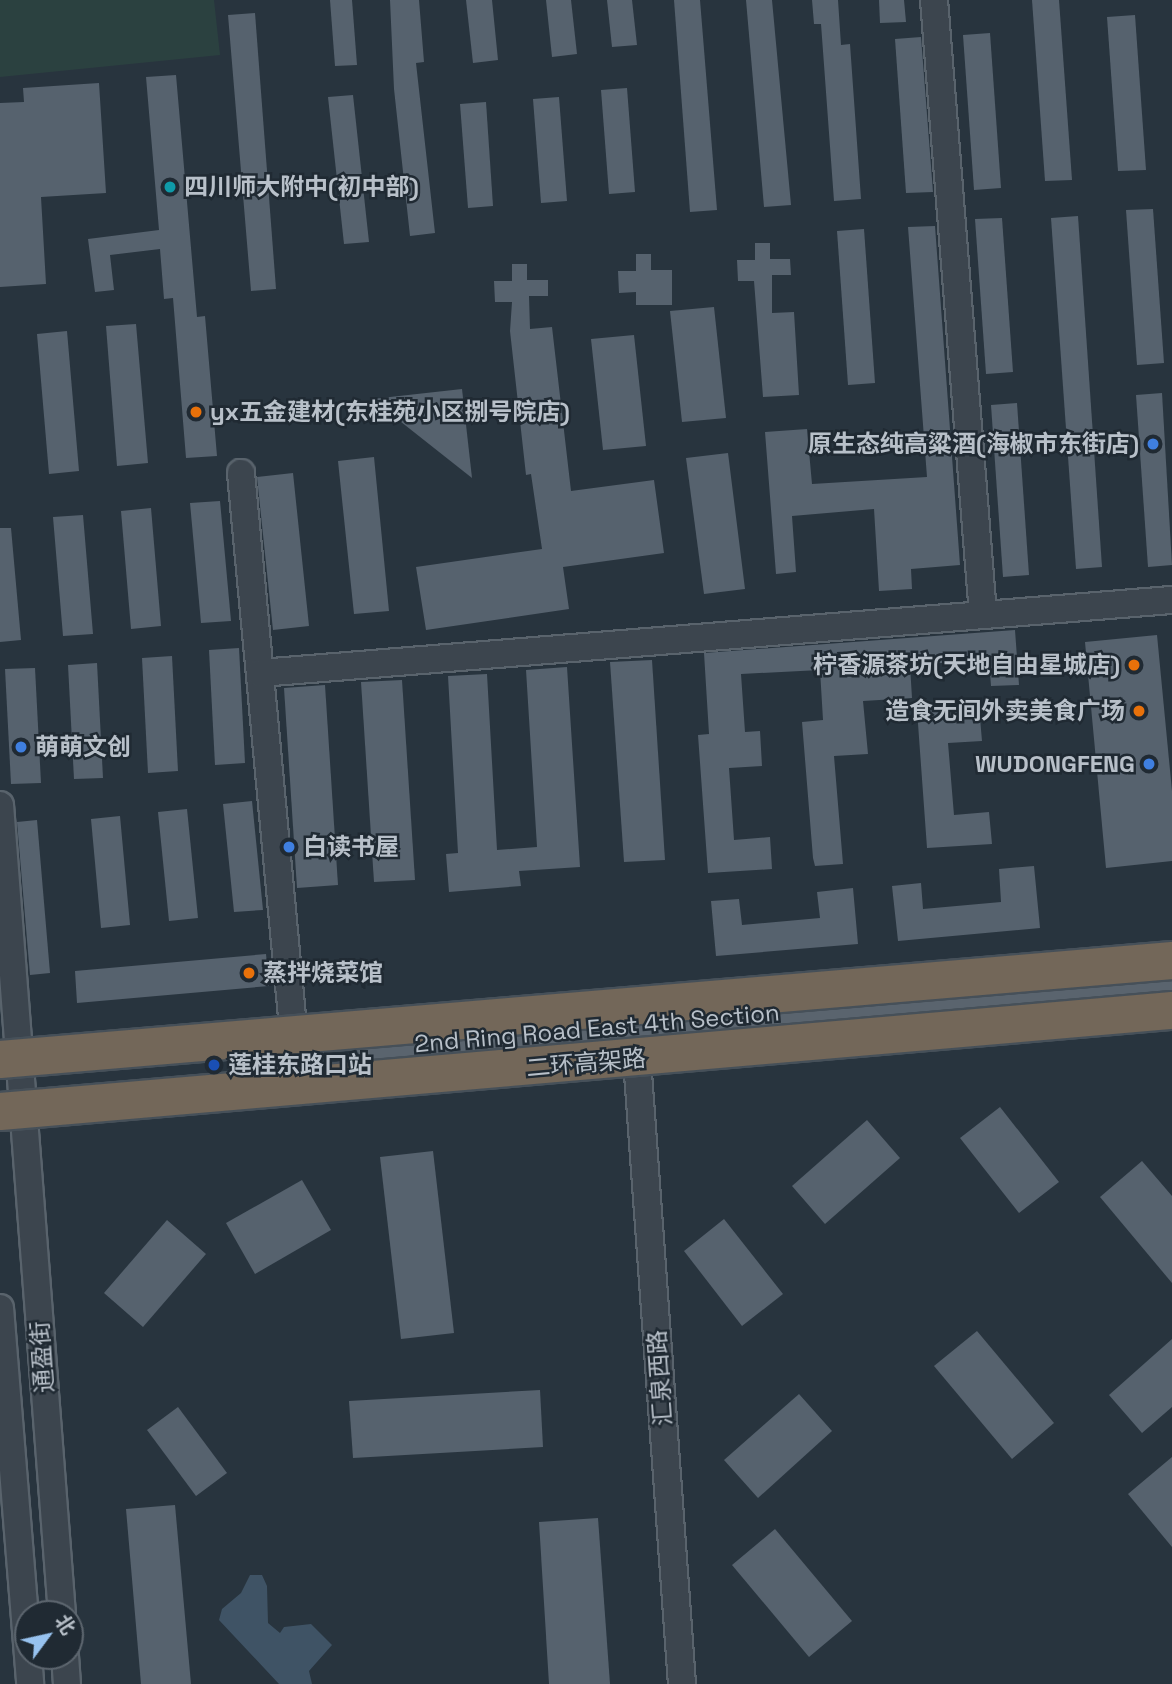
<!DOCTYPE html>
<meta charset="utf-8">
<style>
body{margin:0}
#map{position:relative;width:1172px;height:1684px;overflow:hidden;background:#28343e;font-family:"Space Grotesk","Noto Sans SC",sans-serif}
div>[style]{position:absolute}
.green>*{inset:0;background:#2b4140}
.water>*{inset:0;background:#3f5365}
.building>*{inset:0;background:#56626e}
.roads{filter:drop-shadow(2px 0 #59636c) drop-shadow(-2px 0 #59636c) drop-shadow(0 2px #59636c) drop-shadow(0 -2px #59636c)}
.minor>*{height:26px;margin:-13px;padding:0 13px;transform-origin:13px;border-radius:13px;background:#3c454e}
.major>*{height:32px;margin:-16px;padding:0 16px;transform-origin:16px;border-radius:16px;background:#5a646e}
.bridges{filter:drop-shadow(2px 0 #465059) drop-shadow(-2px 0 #465059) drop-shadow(0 2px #465059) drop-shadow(0 -2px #465059)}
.highway-bridge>*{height:37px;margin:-18.5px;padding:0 18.5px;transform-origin:18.5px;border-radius:18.5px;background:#736759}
.dots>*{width:19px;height:19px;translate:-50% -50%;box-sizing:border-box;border:4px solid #202a33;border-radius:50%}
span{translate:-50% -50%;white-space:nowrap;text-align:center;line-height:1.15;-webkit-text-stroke:5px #202a33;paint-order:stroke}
.poi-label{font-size:24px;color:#b8c0c9;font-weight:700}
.left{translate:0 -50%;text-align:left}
.right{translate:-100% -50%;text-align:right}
.street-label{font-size:24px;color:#b8c0c9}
.north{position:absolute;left:14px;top:1600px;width:70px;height:70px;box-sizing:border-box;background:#202a33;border:2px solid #5d666f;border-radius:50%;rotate:57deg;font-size:19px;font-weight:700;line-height:28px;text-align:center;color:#b8c0c9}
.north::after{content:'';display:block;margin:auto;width:24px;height:32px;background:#97c2ef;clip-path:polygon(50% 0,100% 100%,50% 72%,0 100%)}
</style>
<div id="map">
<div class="green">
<div style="clip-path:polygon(0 0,214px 0,220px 55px,0 77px)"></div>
</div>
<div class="water">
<div style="clip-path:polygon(250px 1575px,262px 1575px,267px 1586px,268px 1623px,280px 1633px,284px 1627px,311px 1624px,332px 1645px,309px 1671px,312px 1684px,279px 1684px,219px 1620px,222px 1609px,241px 1593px)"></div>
</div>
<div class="building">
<div style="clip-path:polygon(330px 0,352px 0,357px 65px,335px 66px)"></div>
<div style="clip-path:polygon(390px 0,419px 0,424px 62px,416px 63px,435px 233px,410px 236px,394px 89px)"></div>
<div style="clip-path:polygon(466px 0,492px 0,498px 60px,473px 63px)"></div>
<div style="clip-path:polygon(546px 0,571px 0,577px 54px,552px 57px)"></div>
<div style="clip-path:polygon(607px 0,632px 0,637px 45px,612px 47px)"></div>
<div style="clip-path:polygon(674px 0,700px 0,717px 210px,690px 212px)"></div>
<div style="clip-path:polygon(746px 0,772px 0,791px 205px,764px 207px)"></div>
<div style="clip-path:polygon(812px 0,838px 0,841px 45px,850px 44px,861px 199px,834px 201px,821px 24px,814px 24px)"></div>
<div style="clip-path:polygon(879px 0,904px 0,906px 22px,880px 23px)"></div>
<div style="clip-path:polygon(1032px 0,1059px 0,1072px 180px,1045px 181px)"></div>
<div style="clip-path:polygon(255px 13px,276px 289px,251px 291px,228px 15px)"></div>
<div style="clip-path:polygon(1135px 15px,1146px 170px,1118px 171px,1107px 17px)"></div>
<div style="clip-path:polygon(990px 33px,1001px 188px,974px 190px,963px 35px)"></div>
<div style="clip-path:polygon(921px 37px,933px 192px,906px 193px,895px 39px)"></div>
<div style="clip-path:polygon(176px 75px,197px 317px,205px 316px,217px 456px,186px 458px,173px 298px,164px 299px,160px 249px,110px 255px,114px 290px,95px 292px,88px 239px,159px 230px,146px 77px)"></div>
<div style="clip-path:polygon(99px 83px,106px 193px,41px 197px,46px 284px,0 287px,0 103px,24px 102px,23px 88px)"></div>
<div style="clip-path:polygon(627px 88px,635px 192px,609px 194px,601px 90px)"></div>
<div style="clip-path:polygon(353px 95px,369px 242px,344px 244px,328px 97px)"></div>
<div style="clip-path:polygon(559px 97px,567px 201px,541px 203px,533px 99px)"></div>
<div style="clip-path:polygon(486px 102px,493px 206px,468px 208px,460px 104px)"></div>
<div style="clip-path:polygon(1153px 209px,1164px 363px,1137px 365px,1126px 210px)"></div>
<div style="clip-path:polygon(1078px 216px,1102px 567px,1076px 569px,1051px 218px)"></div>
<div style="clip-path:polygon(1002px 218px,1013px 372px,986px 374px,975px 219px)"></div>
<div style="clip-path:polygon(935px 226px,960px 565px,911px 569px,912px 589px,879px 591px,874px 509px,792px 516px,796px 572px,776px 574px,765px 432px,807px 429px,812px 484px,927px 477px,908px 227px)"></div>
<div style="clip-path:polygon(864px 229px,875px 383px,848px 385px,837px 231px)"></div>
<div style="clip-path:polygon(755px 243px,770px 243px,770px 259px,790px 259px,791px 275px,772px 275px,772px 313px,794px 312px,799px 395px,763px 397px,754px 281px,738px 281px,737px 260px,755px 260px)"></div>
<div style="clip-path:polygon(636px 254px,651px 254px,651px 270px,672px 270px,672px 305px,636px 305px,636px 292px,619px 293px,618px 271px,636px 271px)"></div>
<div style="clip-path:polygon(512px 264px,527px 264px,527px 280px,548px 280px,548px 296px,529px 296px,530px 329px,552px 327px,571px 491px,654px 480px,664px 553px,563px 567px,569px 609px,426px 630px,416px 567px,542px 549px,531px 474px,526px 475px,510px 331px,512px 302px,495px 302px,494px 281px,512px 281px)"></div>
<div style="clip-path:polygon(714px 307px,726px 418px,682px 422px,670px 311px)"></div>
<div style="clip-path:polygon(136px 324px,148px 463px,117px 466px,106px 326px)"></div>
<div style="clip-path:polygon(67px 331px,79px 471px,49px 474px,37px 334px)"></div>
<div style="clip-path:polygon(634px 335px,646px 446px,603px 450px,591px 339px)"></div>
<div style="clip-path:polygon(462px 389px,472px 478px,372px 399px)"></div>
<div style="clip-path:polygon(1162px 393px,1172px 565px,1148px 567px,1136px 395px)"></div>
<div style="clip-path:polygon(1017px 403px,1029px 575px,1003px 577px,991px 405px)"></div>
<div style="clip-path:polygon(728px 453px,745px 589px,704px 594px,686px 458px)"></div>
<div style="clip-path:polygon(374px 457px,389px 611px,354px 614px,338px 461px)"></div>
<div style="clip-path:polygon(293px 473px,309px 626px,273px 630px,257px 477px)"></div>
<div style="clip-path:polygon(220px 501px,231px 621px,201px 623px,190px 503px)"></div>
<div style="clip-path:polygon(151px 508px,161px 626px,131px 629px,121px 511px)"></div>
<div style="clip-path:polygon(83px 515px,93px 634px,63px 636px,53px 517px)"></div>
<div style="clip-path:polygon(0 528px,11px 528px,21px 640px,0 642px)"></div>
<div style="clip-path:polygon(1015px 630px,1019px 685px,991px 686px,989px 660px,910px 665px,912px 698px,863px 701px,868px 754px,834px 756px,843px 864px,815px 866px,813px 858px,802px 722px,823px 720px,820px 670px,741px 674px,745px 732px,760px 731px,762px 766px,729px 768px,734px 840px,770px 837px,772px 869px,708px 873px,698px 735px,709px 734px,704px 653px)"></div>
<div style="clip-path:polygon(1157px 635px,1172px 791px,1172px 861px,1106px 868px,1085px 642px)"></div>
<div style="clip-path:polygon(239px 648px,245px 763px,215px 765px,209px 650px)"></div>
<div style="clip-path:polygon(172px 656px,178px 771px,148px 773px,142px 658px)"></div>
<div style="clip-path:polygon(652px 660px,665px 860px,624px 862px,610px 662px)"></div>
<div style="clip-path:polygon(97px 663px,103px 778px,74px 779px,68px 665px)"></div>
<div style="clip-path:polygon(567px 667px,580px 867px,519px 871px,521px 886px,449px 892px,446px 854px,458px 853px,448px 676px,487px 674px,497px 850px,537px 847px,526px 670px)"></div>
<div style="clip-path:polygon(35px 668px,41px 783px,11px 784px,5px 669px)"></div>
<div style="clip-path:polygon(402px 680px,415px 880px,374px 882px,361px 682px)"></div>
<div style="clip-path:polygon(325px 685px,338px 885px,297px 888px,284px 688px)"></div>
<div style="clip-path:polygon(979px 706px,982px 741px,948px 743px,954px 815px,989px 812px,992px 844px,927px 848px,917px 710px)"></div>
<div style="clip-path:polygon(252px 801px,263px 910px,234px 912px,223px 804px)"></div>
<div style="clip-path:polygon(187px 809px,198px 918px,169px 921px,158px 812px)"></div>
<div style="clip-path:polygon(120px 816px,130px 925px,101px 928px,91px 819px)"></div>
<div style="clip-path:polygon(37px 820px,50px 973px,30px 975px,17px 822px)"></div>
<div style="clip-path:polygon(1034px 866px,1040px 928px,898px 941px,892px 886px,921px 883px,923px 909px,1001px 902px,999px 869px)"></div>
<div style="clip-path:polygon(853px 888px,858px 944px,716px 956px,711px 901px,739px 899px,742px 925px,820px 918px,817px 892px)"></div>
<div style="clip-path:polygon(266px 954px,269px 986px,77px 1003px,75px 971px)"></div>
<div style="clip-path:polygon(1000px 1107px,1059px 1182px,1019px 1213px,960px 1138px)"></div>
<div style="clip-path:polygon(867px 1120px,900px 1158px,825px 1224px,792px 1186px)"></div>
<div style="clip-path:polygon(433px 1151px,454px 1333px,401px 1339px,380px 1157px)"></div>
<div style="clip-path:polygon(1142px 1161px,1172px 1196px,1172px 1283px,1100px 1197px)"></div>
<div style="clip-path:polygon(302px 1180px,331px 1230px,255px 1274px,226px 1223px)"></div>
<div style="clip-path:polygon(724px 1219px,783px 1294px,742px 1326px,684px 1251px)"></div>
<div style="clip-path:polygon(167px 1220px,206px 1254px,143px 1327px,104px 1293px)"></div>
<div style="clip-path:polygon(977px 1331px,1054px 1423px,1012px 1459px,934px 1366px)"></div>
<div style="clip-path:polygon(1172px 1339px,1172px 1407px,1142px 1433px,1109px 1395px)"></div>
<div style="clip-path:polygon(540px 1390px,543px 1447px,353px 1458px,349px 1401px)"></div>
<div style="clip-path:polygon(799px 1394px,832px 1431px,758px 1498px,724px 1460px)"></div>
<div style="clip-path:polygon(178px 1407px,227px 1473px,196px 1496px,147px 1430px)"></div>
<div style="clip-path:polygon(1172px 1457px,1172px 1547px,1128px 1494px)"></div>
<div style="clip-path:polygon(175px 1505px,191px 1684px,141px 1684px,126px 1509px)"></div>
<div style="clip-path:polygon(598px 1518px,610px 1684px,549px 1684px,539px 1522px)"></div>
<div style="clip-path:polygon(775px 1529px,852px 1621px,809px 1657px,732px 1565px)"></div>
</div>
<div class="roads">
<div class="minor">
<div style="left:934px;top:0;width:617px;rotate:85.44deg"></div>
<div style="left:241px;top:473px;width:579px;rotate:84.64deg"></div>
<div style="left:260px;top:673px;width:915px;rotate:-4.58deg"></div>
<div style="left:0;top:805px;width:811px;rotate:85.62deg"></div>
<div style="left:638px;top:1073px;width:613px;rotate:85.88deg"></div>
<div style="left:0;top:1308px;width:377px;rotate:85.4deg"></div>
<div style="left:65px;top:1656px;width:28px;rotate:86deg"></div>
</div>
<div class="major">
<div style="left:375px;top:1045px;width:800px;rotate:-4.81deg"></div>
</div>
</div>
<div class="bridges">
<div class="highway-bridge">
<div style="left:0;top:1059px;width:1176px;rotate:-4.83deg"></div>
<div style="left:0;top:1111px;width:1176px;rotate:-4.93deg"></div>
</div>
</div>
<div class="dots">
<div style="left:170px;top:187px;background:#0f9aa8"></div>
<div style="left:196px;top:412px;background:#e8710a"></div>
<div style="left:1153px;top:444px;background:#3f7fe0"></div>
<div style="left:1134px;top:665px;background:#e8710a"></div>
<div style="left:1139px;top:711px;background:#e8710a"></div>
<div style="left:21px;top:747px;background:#3f7fe0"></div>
<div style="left:1149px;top:764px;background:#3f7fe0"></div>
<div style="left:289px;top:847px;background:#3f7fe0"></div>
<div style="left:249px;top:973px;background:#e8710a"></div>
<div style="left:214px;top:1065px;background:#1a4fb4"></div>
</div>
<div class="poi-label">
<span class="left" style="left:184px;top:187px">四川师大附中(初中部)</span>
<span class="left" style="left:210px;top:412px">yx五金建材(东桂苑小区捌号院店)</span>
<span class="right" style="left:1139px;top:444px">原生态纯高粱酒(海椒市东街店)</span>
<span class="right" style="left:1120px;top:665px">柠香源茶坊(天地自由星城店)</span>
<span class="right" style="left:1125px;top:711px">造食无间外卖美食广场</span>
<span class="left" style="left:35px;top:747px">萌萌文创</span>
<span class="right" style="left:1135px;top:764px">WUDONGFENG</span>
<span class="left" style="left:303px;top:847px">白读书屋</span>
<span class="left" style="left:263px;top:973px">蒸拌烧菜馆</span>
<span class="left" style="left:228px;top:1065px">莲桂东路口站</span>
</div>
<div class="street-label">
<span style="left:597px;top:1028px;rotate:-5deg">2nd Ring Road East 4th Section</span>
<span style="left:586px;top:1063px;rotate:-5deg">二环高架路</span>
<span style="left:42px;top:1357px;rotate:-94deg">通盈街</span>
<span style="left:660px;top:1378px;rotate:-94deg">汇泉西路</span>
</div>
<div class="north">北</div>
</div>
